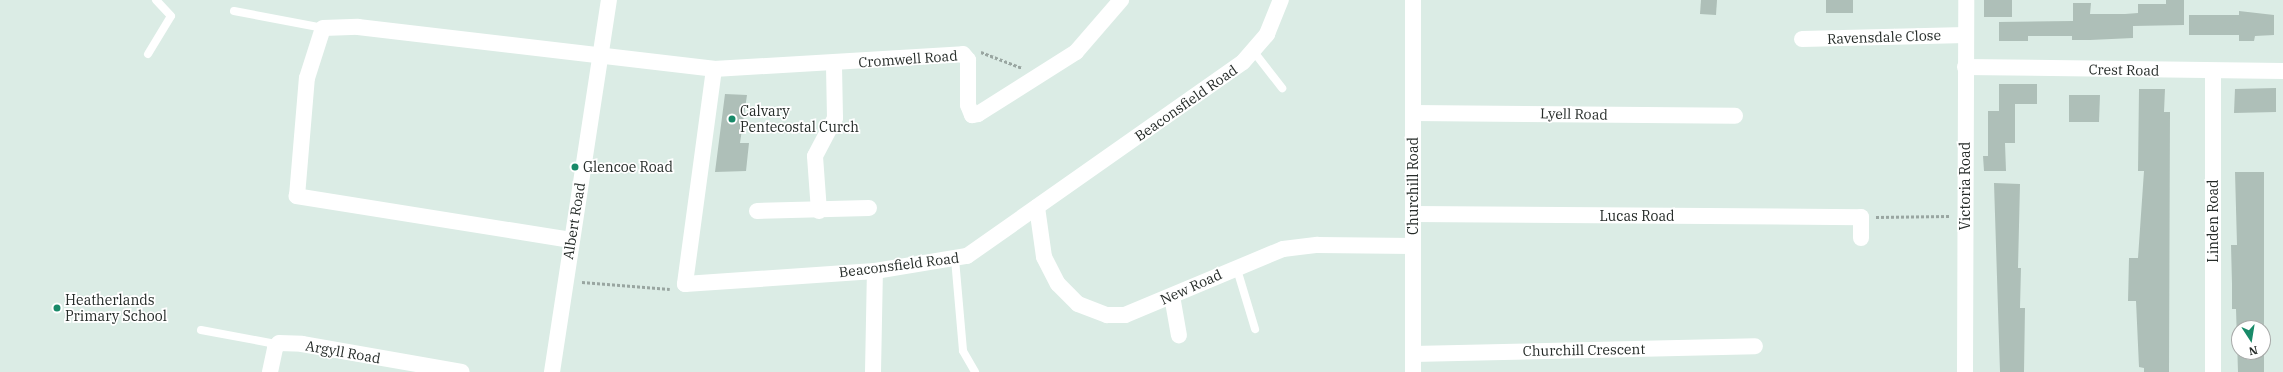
<!DOCTYPE html>
<style>
body{margin:0}
#map{position:relative;width:2283px;height:372px;overflow:hidden;background:#dbece5;font-family:"IBM Plex Serif",serif}
div>[style]{position:absolute}
.building>*{inset:0;background:#aebfb8}
.path>*{height:2.5px;margin-top:-1.25px;transform-origin:0;background:repeating-linear-gradient(90deg,#99a6a1 0 3px,transparent 0 5px)}
.service>*{height:8px;margin:-4px;padding:0 4px;transform-origin:4px;border-radius:4px;background:#fff}
.minor>*{height:16px;margin:-8px;padding:0 8px;transform-origin:8px;border-radius:8px;background:#fff}
.dots>*{width:11px;height:11px;translate:-50% -50%;box-sizing:border-box;border:2px solid #fff;border-radius:50%}
span{translate:-50% -50%;white-space:nowrap;text-align:center;line-height:1.15;-webkit-text-stroke:3.5px #fff;paint-order:stroke}
.street-label{font-size:14px;color:#252b28}
.poi-label{font-size:14px;color:#252b28}
.left{translate:0 -50%;text-align:left}
.north{position:absolute;left:2231px;top:320px;width:40px;height:40px;box-sizing:border-box;background:#fff;border:1px solid #a8aaa9;border-radius:50%;rotate:168deg;font-size:11px;font-weight:700;line-height:16px;text-align:center;color:#252b28}
.north::after{content:'';display:block;margin:auto;width:14px;height:18px;background:#198a69;clip-path:polygon(50% 0,100% 100%,50% 72%,0 100%)}
</style>
<div id="map">
<div class="building">
<div style="clip-path:polygon(1701px 0,1717px 0,1716px 15px,1700px 14px)"></div>
<div style="clip-path:polygon(1826px 0,1853px 0,1853px 13px,1826px 13px)"></div>
<div style="clip-path:polygon(1984px 0,2012px 0,2012px 17px,1984px 17px)"></div>
<div style="clip-path:polygon(2166px 0,2184px 0,2184px 25px,2133px 26px,2133px 38px,2090px 40px,2072px 40px,2072px 36px,2028px 36px,2028px 41px,1999px 41px,1999px 22px,2073px 21px,2073px 3px,2091px 3px,2090px 14px,2125px 14px,2138px 13px,2138px 4px,2166px 4px)"></div>
<div style="clip-path:polygon(2239px 11px,2274px 15px,2274px 35px,2255px 36px,2254px 41px,2239px 41px,2239px 35px,2189px 35px,2189px 15px,2239px 15px)"></div>
<div style="clip-path:polygon(1999px 84px,2037px 84px,2037px 104px,2015px 104px,2015px 143px,2005px 143px,2006px 171px,1984px 171px,1983px 156px,1988px 156px,1988px 111px,1999px 111px)"></div>
<div style="clip-path:polygon(2276px 88px,2276px 112px,2234px 113px,2235px 89px)"></div>
<div style="clip-path:polygon(2139px 89px,2165px 89px,2164px 112px,2170px 112px,2169px 372px,2144px 372px,2144px 368px,2139px 367px,2136px 301px,2128px 301px,2129px 258px,2138px 258px,2144px 171px,2138px 171px)"></div>
<div style="clip-path:polygon(725px 94px,747px 95px,740px 143px,749px 143px,746px 171px,715px 172px)"></div>
<div style="clip-path:polygon(2069px 95px,2100px 95px,2099px 122px,2069px 122px)"></div>
<div style="clip-path:polygon(evenodd,2235px 172px,2264px 172px,2264px 372px,2238px 372px,2236px 309px,2232px 309px,2232px 284px,2231px 245px,2237px 245px,2235px 172px,2239px 328px,2263px 328px,2263px 352px,2239px 352px,2239px 328px)"></div>
<div style="clip-path:polygon(1994px 183px,2020px 184px,2018px 268px,2021px 268px,2020px 308px,2025px 308px,2024px 372px,2000px 372px)"></div>
</div>
<div class="path">
<div style="left:981px;top:52px;width:44px;rotate:21.3deg"></div>
<div style="left:1876px;top:217px;width:73px;rotate:-0.8deg"></div>
<div style="left:582px;top:282px;width:88px;rotate:4.5deg"></div>
</div>
<div class="service">
<div style="left:234px;top:11px;width:91px;rotate:10.8deg"></div>
<div style="left:1254px;top:52px;width:46px;rotate:52.1deg"></div>
<div style="left:148px;top:54px;width:44px;rotate:-58.8deg"></div>
<div style="left:171px;top:16px;width:22px;rotate:-133deg"></div>
<div style="left:955px;top:259px;width:92px;rotate:85deg"></div>
<div style="left:963px;top:351px;width:24px;rotate:60deg"></div>
<div style="left:1236px;top:266px;width:66px;rotate:73.2deg"></div>
<div style="left:201px;top:330px;width:76px;rotate:10.6deg"></div>
</div>
<div class="minor">
<div style="left:1802px;top:39px;width:164px;rotate:-1.4deg"></div>
<div style="left:1965px;top:67px;width:318px;rotate:0.7deg"></div>
<div style="left:714px;top:69px;width:217px;rotate:97.7deg"></div>
<div style="left:685px;top:284px;width:190px;rotate:-3.9deg"></div>
<div style="left:875px;top:271px;width:93px;rotate:-9.3deg"></div>
<div style="left:967px;top:256px;width:337px;rotate:-35.1deg"></div>
<div style="left:1243px;top:62px;width:37px;rotate:-49deg"></div>
<div style="left:1267px;top:34px;width:37px;rotate:-68deg"></div>
<div style="left:2213px;top:71px;width:301px;rotate:90deg"></div>
<div style="left:1413px;top:113px;width:322px;rotate:0.5deg"></div>
<div style="left:1037px;top:207px;width:50px;rotate:82deg"></div>
<div style="left:1044px;top:257px;width:30px;rotate:63deg"></div>
<div style="left:1058px;top:284px;width:28px;rotate:45deg"></div>
<div style="left:1078px;top:304px;width:31px;rotate:21deg"></div>
<div style="left:1107px;top:315px;width:18px"></div>
<div style="left:1125px;top:315px;width:171px;rotate:-22.7deg"></div>
<div style="left:1283px;top:249px;width:35px;rotate:-7deg"></div>
<div style="left:1318px;top:245px;width:95px;rotate:0.6deg"></div>
<div style="left:757px;top:211px;width:112px;rotate:-1.5deg"></div>
<div style="left:819px;top:211px;width:55px;rotate:-94.2deg"></div>
<div style="left:815px;top:156px;width:43px;rotate:-62.2deg"></div>
<div style="left:835px;top:118px;width:54px;rotate:-91.1deg"></div>
<div style="left:1413px;top:214px;width:448px;rotate:0.4deg"></div>
<div style="left:1861px;top:217px;width:21px;rotate:90deg"></div>
<div style="left:571px;top:240px;width:278px;rotate:-170.9deg"></div>
<div style="left:297px;top:196px;width:118px;rotate:-85.2deg"></div>
<div style="left:307px;top:78px;width:52px;rotate:-72.3deg"></div>
<div style="left:323px;top:28px;width:35px;rotate:-2deg"></div>
<div style="left:358px;top:27px;width:358px;rotate:6.7deg"></div>
<div style="left:714px;top:69px;width:249px;rotate:-3.4deg"></div>
<div style="left:963px;top:54px;width:8px;rotate:50deg"></div>
<div style="left:968px;top:60px;width:45px;rotate:90deg"></div>
<div style="left:968px;top:105px;width:11px;rotate:68deg"></div>
<div style="left:972px;top:115px;width:6px;rotate:-9deg"></div>
<div style="left:978px;top:114px;width:116px;rotate:-32.3deg"></div>
<div style="left:1076px;top:52px;width:69px;rotate:-49.1deg"></div>
<div style="left:1172px;top:296px;width:40px;rotate:80deg"></div>
<div style="left:1413px;top:354px;width:342px;rotate:-1.3deg"></div>
<div style="left:270px;top:372px;width:25px;rotate:-78deg"></div>
<div style="left:275px;top:348px;width:6px;rotate:-51deg"></div>
<div style="left:279px;top:343px;width:23px;rotate:2deg"></div>
<div style="left:302px;top:344px;width:162px;rotate:9.9deg"></div>
<div style="left:552px;top:372px;width:376px;rotate:-81.3deg"></div>
<div style="left:873px;top:372px;width:101px;rotate:-88.9deg"></div>
<div style="left:1413px;top:372px;width:372px;rotate:-90deg"></div>
<div style="left:1965px;top:372px;width:372px;rotate:-89.8deg"></div>
</div>
<div class="dots">
<div style="left:732px;top:119px;background:#198a69"></div>
<div style="left:575px;top:167px;background:#198a69"></div>
<div style="left:57px;top:308px;background:#198a69"></div>
</div>
<div class="street-label">
<span style="left:1884px;top:37px;rotate:-2deg">Ravensdale Close</span>
<span style="left:908px;top:59px;rotate:-4deg">Cromwell Road</span>
<span style="left:2124px;top:70px;rotate:1deg">Crest Road</span>
<span style="left:1186px;top:103px;rotate:-35deg">Beaconsfield Road</span>
<span style="left:1574px;top:114px;rotate:1deg">Lyell Road</span>
<span style="left:1413px;top:186px;rotate:-90deg">Churchill Road</span>
<span style="left:1965px;top:186px;rotate:-90deg">Victoria Road</span>
<span style="left:1637px;top:216px">Lucas Road</span>
<span style="left:574px;top:221px;rotate:-81deg">Albert Road</span>
<span style="left:2213px;top:221px;rotate:-90deg">Linden Road</span>
<span style="left:899px;top:265px;rotate:-7deg">Beaconsfield Road</span>
<span style="left:1191px;top:287px;rotate:-24deg">New Road</span>
<span style="left:1584px;top:350px;rotate:-1deg">Churchill Crescent</span>
<span style="left:343px;top:352px;rotate:10deg">Argyll Road</span>
</div>
<div class="poi-label">
<span class="left" style="left:740px;top:119px">Calvary<br>Pentecostal Curch</span>
<span class="left" style="left:583px;top:167px">Glencoe Road</span>
<span class="left" style="left:65px;top:308px">Heatherlands<br>Primary School</span>
</div>
<div class="north">N</div>
</div>
